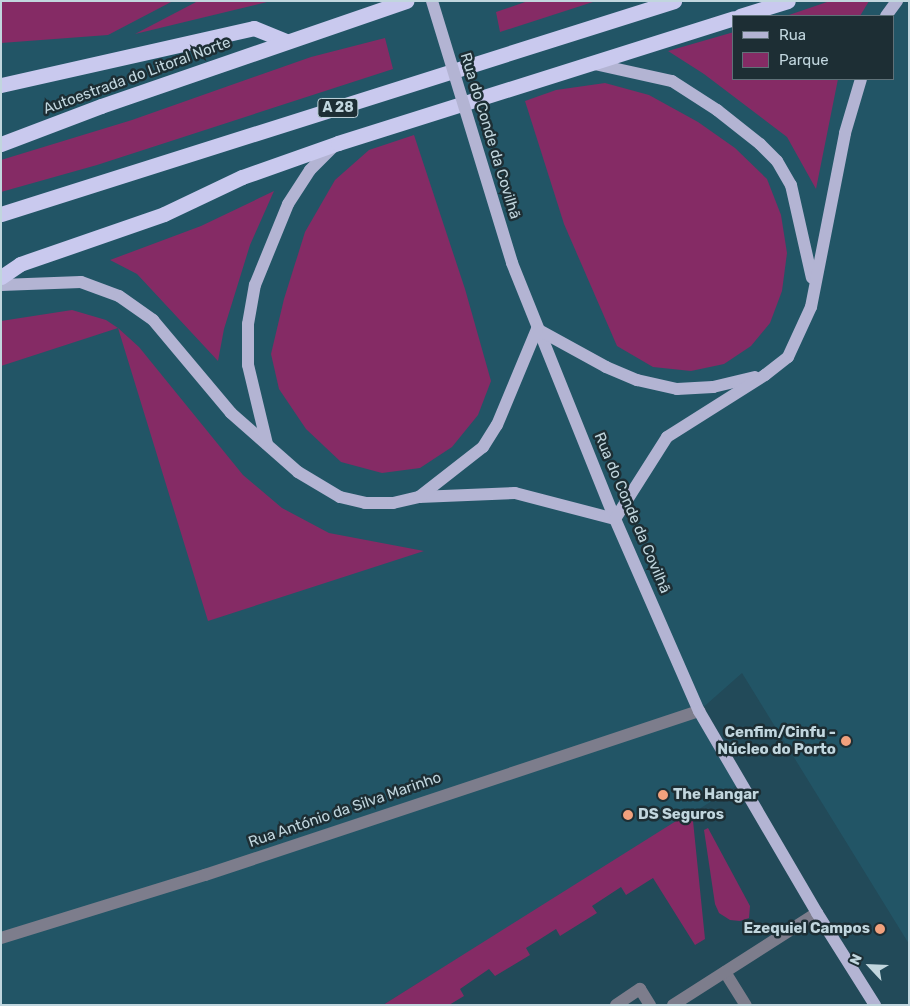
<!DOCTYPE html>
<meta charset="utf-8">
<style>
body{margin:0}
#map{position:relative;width:910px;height:1006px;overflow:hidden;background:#224a59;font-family:Rubik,sans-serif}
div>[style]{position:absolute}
.built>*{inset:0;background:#256}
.green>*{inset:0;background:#852b65}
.minor>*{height:12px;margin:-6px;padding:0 6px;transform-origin:6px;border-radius:6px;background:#7d7d8c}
.major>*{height:12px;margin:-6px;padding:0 6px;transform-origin:6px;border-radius:6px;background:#b3b4d3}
.highway>*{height:15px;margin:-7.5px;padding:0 7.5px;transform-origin:7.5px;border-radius:7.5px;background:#c9c9ee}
.major-bridge>*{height:12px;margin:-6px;padding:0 6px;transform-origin:6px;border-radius:6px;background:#b3b4d3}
.dots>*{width:14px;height:14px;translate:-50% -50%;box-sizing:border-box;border:2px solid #1d2e34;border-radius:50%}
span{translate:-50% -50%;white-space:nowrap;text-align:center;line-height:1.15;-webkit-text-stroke:5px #1d2e34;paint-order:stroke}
.shield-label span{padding:1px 4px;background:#1d2e34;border:1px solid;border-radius:4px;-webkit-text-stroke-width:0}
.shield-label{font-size:14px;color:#c1d6de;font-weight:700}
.street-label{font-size:15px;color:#c1d6de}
.poi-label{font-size:15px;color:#c1d6de;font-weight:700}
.right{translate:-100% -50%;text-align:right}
.left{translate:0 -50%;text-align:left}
.frame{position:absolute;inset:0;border:2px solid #c1d6de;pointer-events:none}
.legend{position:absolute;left:732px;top:15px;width:162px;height:65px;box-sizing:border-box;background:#1d2e34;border:1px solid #5f7178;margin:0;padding:6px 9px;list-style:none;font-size:15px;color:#c1d6de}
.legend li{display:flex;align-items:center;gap:10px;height:25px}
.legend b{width:25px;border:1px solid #5f7178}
.north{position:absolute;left:845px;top:941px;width:50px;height:50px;-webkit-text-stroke:4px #1d2e34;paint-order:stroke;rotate:295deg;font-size:14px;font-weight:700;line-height:20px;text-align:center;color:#c1d6de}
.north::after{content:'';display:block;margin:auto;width:18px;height:22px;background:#c1d6de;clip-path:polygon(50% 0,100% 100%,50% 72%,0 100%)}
</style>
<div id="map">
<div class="built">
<div style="clip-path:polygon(evenodd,1px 1px,909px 1px,909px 944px,742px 673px,699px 711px,741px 783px,383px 1005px,1px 1005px,1px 1px,734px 16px,894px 16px,894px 79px,734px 79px,734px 16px)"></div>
</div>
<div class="green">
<div style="clip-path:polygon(1px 1px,173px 1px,108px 35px,1px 43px)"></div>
<div style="clip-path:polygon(198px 1px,271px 1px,135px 34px)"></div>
<div style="clip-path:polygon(528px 1px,596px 1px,500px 32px,496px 12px)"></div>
<div style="clip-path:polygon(830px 1px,869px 1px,860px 16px,786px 16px)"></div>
<div style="clip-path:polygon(734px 32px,734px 79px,838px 79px,816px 189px,787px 137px,704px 74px,668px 51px)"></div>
<div style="clip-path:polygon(385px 38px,393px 69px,97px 165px,1px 192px,1px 160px,132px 120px,311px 57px)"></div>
<div style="clip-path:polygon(605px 83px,649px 95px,698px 122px,735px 148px,767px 179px,781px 215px,787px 253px,782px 291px,770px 323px,751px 346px,724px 364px,691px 371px,653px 367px,617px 346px,564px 224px,525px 101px,556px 90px)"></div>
<div style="clip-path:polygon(414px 135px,465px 289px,491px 381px,478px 415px,452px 447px,420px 468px,382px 473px,341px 462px,306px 429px,279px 389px,271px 354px,284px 299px,305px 232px,335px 180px,369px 150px)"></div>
<div style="clip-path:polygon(274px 191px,250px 245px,224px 329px,218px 361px,137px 274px,110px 260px,201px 226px)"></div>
<div style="clip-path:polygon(72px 310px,106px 320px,118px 328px,139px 347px,243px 475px,282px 508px,329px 533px,424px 551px,208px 621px,118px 328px,1px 366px,1px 321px)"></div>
<div style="clip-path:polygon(692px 811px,705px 939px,695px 945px,653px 878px,626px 895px,621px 887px,592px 906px,597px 913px,560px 936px,556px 929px,526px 948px,530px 955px,495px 976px,489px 969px,460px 989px,464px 996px,449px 1005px,383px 1005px)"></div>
<div style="clip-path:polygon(708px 828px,750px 906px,749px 918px,740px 921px,730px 920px,719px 913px,715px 904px,704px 830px)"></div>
</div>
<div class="minor">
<div style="left:1px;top:938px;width:214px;rotate:-17.2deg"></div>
<div style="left:205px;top:875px;width:521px;rotate:-18.37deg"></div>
<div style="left:725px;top:972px;width:39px;rotate:58deg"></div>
<div style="left:616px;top:1005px;width:29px;rotate:-34deg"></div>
<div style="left:640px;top:989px;width:19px;rotate:58deg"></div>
<div style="left:673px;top:1005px;width:171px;rotate:-32.6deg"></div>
</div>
<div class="major">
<div style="left:886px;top:16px;width:19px;rotate:-54deg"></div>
<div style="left:590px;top:63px;width:84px;rotate:12.4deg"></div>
<div style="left:672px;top:81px;width:54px;rotate:32.8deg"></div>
<div style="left:717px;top:110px;width:55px;rotate:38.3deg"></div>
<div style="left:760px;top:144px;width:24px;rotate:45deg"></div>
<div style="left:777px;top:161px;width:28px;rotate:60deg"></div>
<div style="left:791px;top:185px;width:95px;rotate:77.3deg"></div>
<div style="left:512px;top:263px;width:276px;rotate:68.1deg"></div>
<div style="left:615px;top:519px;width:210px;rotate:66.4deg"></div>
<div style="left:699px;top:711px;width:234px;rotate:59.7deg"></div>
<div style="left:817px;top:913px;width:109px;rotate:57.8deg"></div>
<div style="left:1px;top:285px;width:80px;rotate:-2.1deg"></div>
<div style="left:81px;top:282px;width:40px;rotate:20.2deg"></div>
<div style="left:119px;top:296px;width:42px;rotate:35.2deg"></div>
<div style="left:153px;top:320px;width:121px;rotate:50deg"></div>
<div style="left:231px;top:413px;width:89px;rotate:41.4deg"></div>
<div style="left:298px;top:472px;width:49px;rotate:30.8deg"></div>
<div style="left:340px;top:497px;width:26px;rotate:13deg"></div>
<div style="left:365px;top:503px;width:28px"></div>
<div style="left:393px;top:503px;width:27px;rotate:-13deg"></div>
<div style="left:419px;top:497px;width:96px;rotate:-2.4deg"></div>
<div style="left:515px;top:493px;width:103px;rotate:14.6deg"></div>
<div style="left:537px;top:329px;width:79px;rotate:28.8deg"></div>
<div style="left:606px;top:367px;width:34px;rotate:23deg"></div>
<div style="left:637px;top:380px;width:41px;rotate:12.7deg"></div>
<div style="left:677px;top:389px;width:36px;rotate:-3deg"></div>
<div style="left:713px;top:387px;width:43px;rotate:-13.4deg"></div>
<div style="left:267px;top:444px;width:81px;rotate:-103.5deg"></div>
<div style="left:248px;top:365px;width:41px;rotate:-90deg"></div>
<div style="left:248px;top:324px;width:40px;rotate:-80deg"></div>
<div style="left:255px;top:285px;width:87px;rotate:-67.8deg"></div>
<div style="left:288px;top:204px;width:40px;rotate:-57.1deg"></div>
<div style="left:310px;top:170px;width:35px;rotate:-45deg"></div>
<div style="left:419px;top:497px;width:81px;rotate:-38deg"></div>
<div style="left:483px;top:447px;width:26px;rotate:-58deg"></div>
<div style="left:497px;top:425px;width:104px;rotate:-67.4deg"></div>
<div style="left:615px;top:519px;width:97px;rotate:-57.6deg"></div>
<div style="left:667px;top:437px;width:116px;rotate:-32.3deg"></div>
<div style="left:765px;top:375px;width:29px;rotate:-38deg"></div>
<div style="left:788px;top:357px;width:55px;rotate:-65.3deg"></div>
<div style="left:811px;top:307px;width:177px;rotate:-78.9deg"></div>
<div style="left:845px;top:133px;width:56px;rotate:-73.5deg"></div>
</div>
<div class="highway">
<div style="left:740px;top:16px;width:50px;rotate:-17.4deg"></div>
<div style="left:1px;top:85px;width:259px;rotate:-12.7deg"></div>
<div style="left:254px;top:28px;width:35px;rotate:22deg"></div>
<div style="left:1px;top:144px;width:107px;rotate:-20.8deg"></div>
<div style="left:101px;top:106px;width:323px;rotate:-19deg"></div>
<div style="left:1px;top:214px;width:706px;rotate:-17.56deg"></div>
<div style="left:1px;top:277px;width:23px;rotate:-34deg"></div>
<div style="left:20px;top:264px;width:152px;rotate:-19.1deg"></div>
<div style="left:164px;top:214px;width:86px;rotate:-25.4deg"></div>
<div style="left:242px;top:177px;width:102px;rotate:-19.5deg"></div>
<div style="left:338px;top:143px;width:415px;rotate:-17.5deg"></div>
</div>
<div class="major-bridge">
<div style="left:432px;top:1px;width:274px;rotate:73deg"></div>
</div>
<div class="dots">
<div style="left:846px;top:741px;background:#f1a17d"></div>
<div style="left:663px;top:795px;background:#f1a17d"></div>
<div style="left:628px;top:815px;background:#f1a17d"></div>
<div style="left:880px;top:929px;background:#f1a17d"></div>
</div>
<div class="shield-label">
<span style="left:338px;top:108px">A 28</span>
</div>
<div class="street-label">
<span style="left:137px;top:76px;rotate:-20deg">Autoestrada do Litoral Norte</span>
<span style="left:490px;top:136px;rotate:73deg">Rua do Conde da Covilhã</span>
<span style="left:632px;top:513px;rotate:67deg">Rua do Conde da Covilhã</span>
<span style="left:345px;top:810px;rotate:-19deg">Rua António da Silva Marinho</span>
</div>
<div class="poi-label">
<span class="right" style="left:836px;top:741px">Cenfim/Cinfu -<br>Núcleo do Porto</span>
<span class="left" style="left:673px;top:795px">The Hangar</span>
<span class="left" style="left:638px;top:815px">DS Seguros</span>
<span class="right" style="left:870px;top:929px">Ezequiel Campos</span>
</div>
<div class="frame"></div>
<ul class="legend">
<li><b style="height:6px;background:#b3b4d3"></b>Rua</li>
<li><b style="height:14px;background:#852b65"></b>Parque</li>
</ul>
<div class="north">N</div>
</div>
